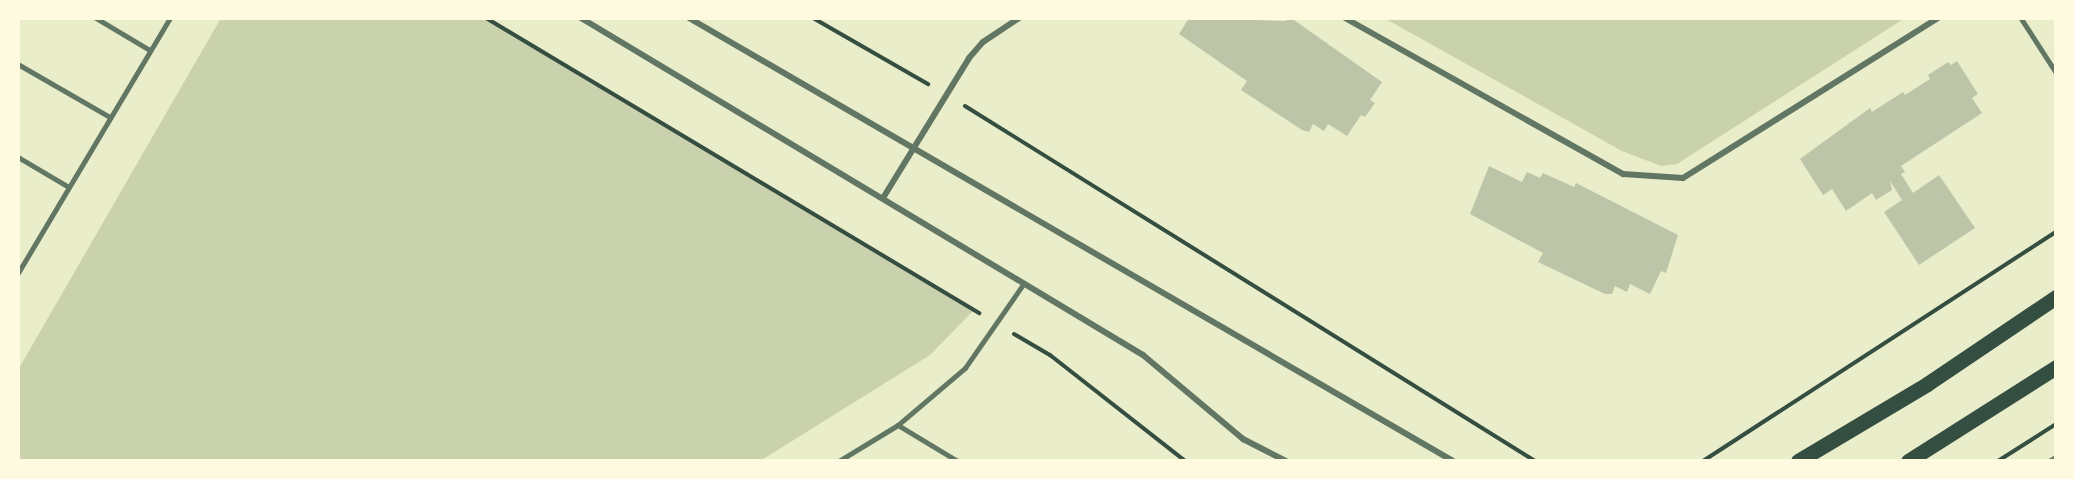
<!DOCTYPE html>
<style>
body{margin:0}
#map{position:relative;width:2074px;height:479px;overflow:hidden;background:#e9edc9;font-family:"Noto Sans",sans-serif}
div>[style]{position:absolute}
.green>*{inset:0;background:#cad2ad}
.building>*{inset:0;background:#bcc5a7}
.path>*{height:4px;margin:-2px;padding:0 2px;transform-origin:2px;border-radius:2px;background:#344e41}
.service>*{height:4.5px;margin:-2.25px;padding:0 2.25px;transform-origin:2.25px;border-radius:2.25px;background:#617663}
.minor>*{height:6px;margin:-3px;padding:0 3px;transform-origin:3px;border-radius:3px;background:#617663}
.primary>*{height:15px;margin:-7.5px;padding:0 7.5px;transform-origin:7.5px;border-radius:7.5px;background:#344e41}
span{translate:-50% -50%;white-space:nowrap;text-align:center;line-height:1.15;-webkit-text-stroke:5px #fefae0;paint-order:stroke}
.frame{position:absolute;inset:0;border:20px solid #fefae0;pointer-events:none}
</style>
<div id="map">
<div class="green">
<div style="clip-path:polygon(221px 18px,486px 18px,974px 310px,930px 355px,760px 461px,18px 461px,18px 370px)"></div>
<div style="clip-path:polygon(1384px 18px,1905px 18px,1677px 164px,1661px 166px,1622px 151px)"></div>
</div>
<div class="building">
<div style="clip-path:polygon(1189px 18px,1285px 21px,1291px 18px,1382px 82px,1370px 100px,1375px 103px,1365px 117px,1361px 115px,1347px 136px,1328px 124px,1324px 131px,1313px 124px,1309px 132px,1302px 130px,1241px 90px,1247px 81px,1179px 34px)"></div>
<div style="clip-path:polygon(1957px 61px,1978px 94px,1972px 98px,1982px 113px,1901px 166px,1905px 172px,1901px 174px,1913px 193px,1939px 175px,1975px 228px,1919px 265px,1884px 212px,1902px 200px,1890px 181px,1892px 190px,1876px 200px,1872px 193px,1846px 211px,1832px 189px,1823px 195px,1800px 159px,1870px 108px,1872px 112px,1903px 92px,1905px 95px,1930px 79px,1928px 75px,1948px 62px,1951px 65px)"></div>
<div style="clip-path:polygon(1489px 166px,1522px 182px,1527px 172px,1540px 178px,1543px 173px,1574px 187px,1576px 183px,1678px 235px,1666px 273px,1661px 271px,1650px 294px,1630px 284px,1627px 292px,1615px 286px,1612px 294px,1605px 294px,1538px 262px,1543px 253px,1470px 214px)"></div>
</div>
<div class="path">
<div style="left:486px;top:18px;width:575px;rotate:30.9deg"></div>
<div style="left:813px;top:18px;width:133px;rotate:29.9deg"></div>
<div style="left:965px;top:106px;width:672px;rotate:31.91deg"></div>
<div style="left:1014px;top:334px;width:42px;rotate:30.3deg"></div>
<div style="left:1050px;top:355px;width:172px;rotate:38.1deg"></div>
<div style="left:1703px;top:461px;width:421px;rotate:-33deg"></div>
<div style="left:1998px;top:461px;width:69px;rotate:-32.5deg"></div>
</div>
<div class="service">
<div style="left:96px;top:18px;width:63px;rotate:30.7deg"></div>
<div style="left:2021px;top:18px;width:64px;rotate:57.1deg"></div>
<div style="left:18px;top:64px;width:106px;rotate:29.9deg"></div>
<div style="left:18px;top:157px;width:59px;rotate:30.5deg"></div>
<div style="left:18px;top:273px;width:297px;rotate:-59.2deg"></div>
<div style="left:898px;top:425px;width:70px;rotate:31deg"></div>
<div style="left:839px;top:461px;width:69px;rotate:-31.4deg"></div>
<div style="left:898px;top:425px;width:88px;rotate:-40.4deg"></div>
<div style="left:965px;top:368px;width:103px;rotate:-55.2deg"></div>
<div style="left:2049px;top:461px;width:8px;rotate:-30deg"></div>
</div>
<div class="minor">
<div style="left:581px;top:18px;width:655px;rotate:30.95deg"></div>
<div style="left:1143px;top:355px;width:131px;rotate:40deg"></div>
<div style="left:1243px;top:439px;width:48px;rotate:27.1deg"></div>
<div style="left:689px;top:18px;width:883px;rotate:30.11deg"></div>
<div style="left:1345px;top:18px;width:319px;rotate:29.3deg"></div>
<div style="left:1623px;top:174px;width:60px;rotate:3.8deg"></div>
<div style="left:1683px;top:178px;width:301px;rotate:-32.1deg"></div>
<div style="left:883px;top:198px;width:164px;rotate:-58.4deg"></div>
<div style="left:969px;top:58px;width:21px;rotate:-49deg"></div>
<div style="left:983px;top:42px;width:43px;rotate:-33.7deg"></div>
</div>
<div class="primary">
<div style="left:1798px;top:461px;width:150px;rotate:-30.8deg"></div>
<div style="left:1927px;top:384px;width:156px;rotate:-34deg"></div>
<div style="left:1908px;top:461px;width:175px;rotate:-32.4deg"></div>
</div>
<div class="frame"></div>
</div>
